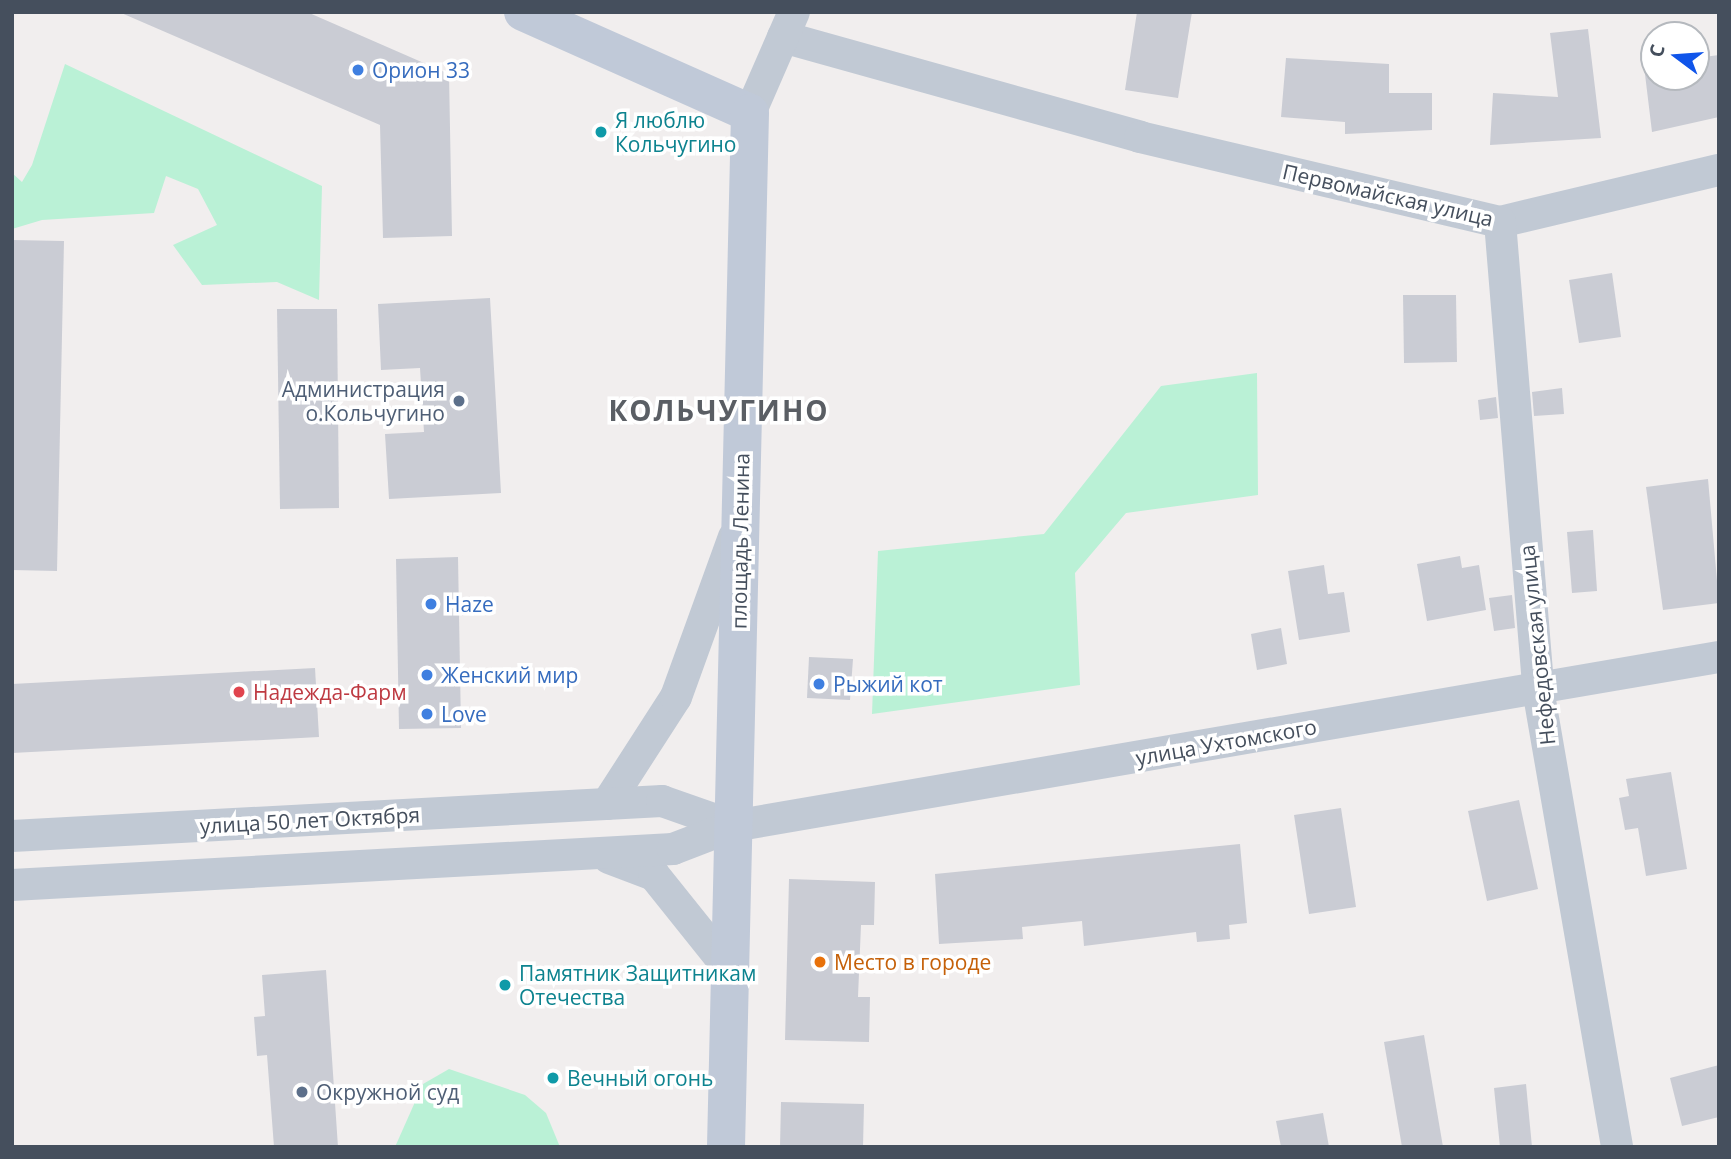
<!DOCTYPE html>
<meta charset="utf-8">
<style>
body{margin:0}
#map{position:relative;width:1731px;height:1159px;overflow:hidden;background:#f1eeee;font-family:"Open Sans",sans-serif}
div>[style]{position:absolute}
.green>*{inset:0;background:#baf1d6}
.building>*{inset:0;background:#caccd4}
.minor>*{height:32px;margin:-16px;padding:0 16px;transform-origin:16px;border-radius:16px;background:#c1c9d4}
.secondary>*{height:38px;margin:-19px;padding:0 19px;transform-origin:19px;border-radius:19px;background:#c0c9d8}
.dots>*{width:19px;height:19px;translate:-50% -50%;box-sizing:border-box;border:4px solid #fff;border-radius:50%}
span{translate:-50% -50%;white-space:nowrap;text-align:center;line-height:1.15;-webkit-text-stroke:7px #fff;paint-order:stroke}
.shop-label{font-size:21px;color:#366cbe}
.left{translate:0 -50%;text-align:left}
.culture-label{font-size:21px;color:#0d838f}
.street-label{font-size:21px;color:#454f5d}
.service-label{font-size:21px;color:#4e5e75}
.right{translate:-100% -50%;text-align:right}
.health-label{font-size:21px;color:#be3a42}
.food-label{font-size:21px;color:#c56008}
.district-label{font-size:28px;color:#5a5e64;font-weight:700;letter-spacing:2px}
.frame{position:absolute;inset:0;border:14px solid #454f5d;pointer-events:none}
.north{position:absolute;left:1640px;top:21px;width:70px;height:70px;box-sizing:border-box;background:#fff;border:2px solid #b5b9be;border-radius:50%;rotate:286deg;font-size:19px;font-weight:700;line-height:28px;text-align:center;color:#454f5d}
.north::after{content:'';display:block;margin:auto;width:24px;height:32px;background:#1055ea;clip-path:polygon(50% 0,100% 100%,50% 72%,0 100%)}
</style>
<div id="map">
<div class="green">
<div style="clip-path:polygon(65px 64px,322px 186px,319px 300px,277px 282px,202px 285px,173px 245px,217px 225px,198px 189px,166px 176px,154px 213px,42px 220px,12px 229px,12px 173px,22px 182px,32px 165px)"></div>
<div style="clip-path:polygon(1257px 373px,1258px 495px,1126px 513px,1075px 573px,1080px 685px,872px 714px,878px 551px,1044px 534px,1161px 386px)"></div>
<div style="clip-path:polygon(449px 1069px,525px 1095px,546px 1113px,560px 1147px,395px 1147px,423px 1084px)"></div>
</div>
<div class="building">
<div style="clip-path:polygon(119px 12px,307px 12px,449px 74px,452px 236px,383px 238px,380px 125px)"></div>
<div style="clip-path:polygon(1137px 12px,1192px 12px,1178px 98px,1125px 90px)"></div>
<div style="clip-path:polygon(1588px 29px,1601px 138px,1490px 145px,1493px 93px,1558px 97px,1550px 33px)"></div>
<div style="clip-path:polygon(1719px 55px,1719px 117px,1652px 132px,1644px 66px,1654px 65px,1654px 77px,1696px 77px,1696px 58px)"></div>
<div style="clip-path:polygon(1286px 58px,1389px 64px,1389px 93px,1432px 93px,1432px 130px,1345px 134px,1345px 122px,1281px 117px)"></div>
<div style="clip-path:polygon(12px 240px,64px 241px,57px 571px,12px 570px)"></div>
<div style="clip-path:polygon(1612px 273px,1621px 337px,1579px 343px,1569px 280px)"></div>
<div style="clip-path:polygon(1403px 295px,1456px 295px,1457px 362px,1404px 363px)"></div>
<div style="clip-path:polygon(490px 298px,501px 493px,389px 499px,385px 434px,424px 432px,420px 368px,381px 370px,378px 304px)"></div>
<div style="clip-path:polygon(277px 309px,337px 309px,339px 508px,280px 509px)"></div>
<div style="clip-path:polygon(1562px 388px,1564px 414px,1534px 416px,1532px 392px)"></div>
<div style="clip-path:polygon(1496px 397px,1498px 418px,1480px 420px,1478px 400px)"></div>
<div style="clip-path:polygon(1708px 479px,1719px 603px,1663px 610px,1646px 487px)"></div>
<div style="clip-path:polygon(1593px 530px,1597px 591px,1572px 593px,1567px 532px)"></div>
<div style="clip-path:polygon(1460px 556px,1462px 568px,1479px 565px,1486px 610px,1427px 621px,1417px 564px)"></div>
<div style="clip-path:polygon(458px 557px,461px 728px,399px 729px,396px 559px)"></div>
<div style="clip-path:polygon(1324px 565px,1328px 594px,1344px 592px,1350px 632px,1299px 640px,1288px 571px)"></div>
<div style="clip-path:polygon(1512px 595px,1515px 628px,1494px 631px,1489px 598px)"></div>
<div style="clip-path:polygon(1281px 628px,1287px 664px,1257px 670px,1251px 634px)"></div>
<div style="clip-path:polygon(809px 657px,853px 659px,850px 700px,807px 698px)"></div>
<div style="clip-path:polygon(315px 668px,319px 737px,12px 753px,12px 684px)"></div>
<div style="clip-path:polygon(1671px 772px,1687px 869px,1646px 876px,1638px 828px,1625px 830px,1619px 798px,1629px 796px,1626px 779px)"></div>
<div style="clip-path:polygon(1519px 800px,1538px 889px,1487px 901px,1468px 811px)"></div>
<div style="clip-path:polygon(1341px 808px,1356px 907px,1309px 914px,1294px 815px)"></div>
<div style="clip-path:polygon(1240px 844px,1247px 923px,1229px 925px,1230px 939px,1197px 942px,1196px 932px,1084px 946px,1082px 921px,1022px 927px,1023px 939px,939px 944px,935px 874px)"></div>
<div style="clip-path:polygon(789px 879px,875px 882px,874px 925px,861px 925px,858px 997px,870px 997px,869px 1042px,785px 1040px)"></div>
<div style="clip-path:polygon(326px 970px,338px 1147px,274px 1147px,267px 1055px,257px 1056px,254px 1017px,265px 1016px,262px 975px)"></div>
<div style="clip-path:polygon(1424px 1035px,1443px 1147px,1402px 1147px,1384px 1042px)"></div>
<div style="clip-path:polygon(1719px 1065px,1719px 1117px,1682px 1126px,1670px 1078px)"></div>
<div style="clip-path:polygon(1526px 1084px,1532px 1147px,1500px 1147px,1494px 1088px)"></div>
<div style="clip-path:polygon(781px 1102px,864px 1104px,863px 1147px,780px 1147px)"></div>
<div style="clip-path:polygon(1323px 1113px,1329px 1147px,1281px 1147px,1276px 1121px)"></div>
</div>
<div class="minor">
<div style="left:783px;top:37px;width:371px;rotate:15.6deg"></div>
<div style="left:1140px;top:137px;width:370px;rotate:13.3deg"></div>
<div style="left:1500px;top:222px;width:225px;rotate:-13.4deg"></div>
<div style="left:750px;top:113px;width:110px;rotate:-66.5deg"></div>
<div style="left:1500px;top:222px;width:469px;rotate:85.3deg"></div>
<div style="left:1538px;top:689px;width:465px;rotate:80.2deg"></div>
<div style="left:607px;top:804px;width:127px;rotate:-57.2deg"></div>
<div style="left:676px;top:697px;width:170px;rotate:-70.1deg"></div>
<div style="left:12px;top:836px;width:651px;rotate:-3.08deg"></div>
<div style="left:662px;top:801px;width:75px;rotate:19.4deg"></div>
<div style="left:609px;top:858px;width:48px;rotate:20.7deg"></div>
<div style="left:654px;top:875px;width:122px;rotate:51.3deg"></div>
<div style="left:12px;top:885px;width:662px;rotate:-3.12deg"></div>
<div style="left:673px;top:849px;width:64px;rotate:-21deg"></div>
<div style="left:733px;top:826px;width:1000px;rotate:-9.73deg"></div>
</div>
<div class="secondary">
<div style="left:523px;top:12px;width:248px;rotate:24deg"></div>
<div style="left:750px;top:113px;width:1034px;rotate:91.33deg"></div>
</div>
<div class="dots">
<div style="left:358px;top:70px;background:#3f7fe0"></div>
<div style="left:601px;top:132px;background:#0f9aa8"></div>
<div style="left:459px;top:401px;background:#5c6f8a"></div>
<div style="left:431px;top:604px;background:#3f7fe0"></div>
<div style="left:427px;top:675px;background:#3f7fe0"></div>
<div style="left:819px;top:684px;background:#3f7fe0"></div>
<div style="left:239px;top:692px;background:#e0444e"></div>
<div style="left:427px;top:714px;background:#3f7fe0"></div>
<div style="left:820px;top:962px;background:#e8710a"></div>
<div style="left:505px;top:985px;background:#0f9aa8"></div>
<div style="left:553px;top:1078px;background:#0f9aa8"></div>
<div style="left:302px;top:1092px;background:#5c6f8a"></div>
</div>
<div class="shop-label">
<span class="left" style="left:372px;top:70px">Орион 33</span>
<span class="left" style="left:445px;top:604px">Haze</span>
<span class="left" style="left:441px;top:675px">Женский мир</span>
<span class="left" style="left:833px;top:684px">Рыжий кот</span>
<span class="left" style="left:441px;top:714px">Love</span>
</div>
<div class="culture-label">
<span class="left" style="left:615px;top:132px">Я люблю<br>Кольчугино</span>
<span class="left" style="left:519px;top:985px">Памятник Защитникам<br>Отечества</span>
<span class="left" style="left:567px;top:1078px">Вечный огонь</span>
</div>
<div class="street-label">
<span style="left:1388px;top:195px;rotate:13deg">Первомайская улица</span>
<span style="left:740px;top:541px;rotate:-89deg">площадь Ленина</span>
<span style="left:1537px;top:645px;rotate:-96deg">Нефедовская улица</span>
<span style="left:1226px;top:742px;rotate:-10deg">улица Ухтомского</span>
<span style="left:310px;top:820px;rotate:-3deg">улица 50 лет Октября</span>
</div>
<div class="service-label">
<span class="right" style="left:445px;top:401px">Администрация<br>о.Кольчугино</span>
<span class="left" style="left:316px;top:1092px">Окружной суд</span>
</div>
<div class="health-label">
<span class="left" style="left:253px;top:692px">Надежда-Фарм</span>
</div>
<div class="food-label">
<span class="left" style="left:834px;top:962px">Место в городе</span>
</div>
<div class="district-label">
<span style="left:719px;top:410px">КОЛЬЧУГИНО</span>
</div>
<div class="frame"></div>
<div class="north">С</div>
</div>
